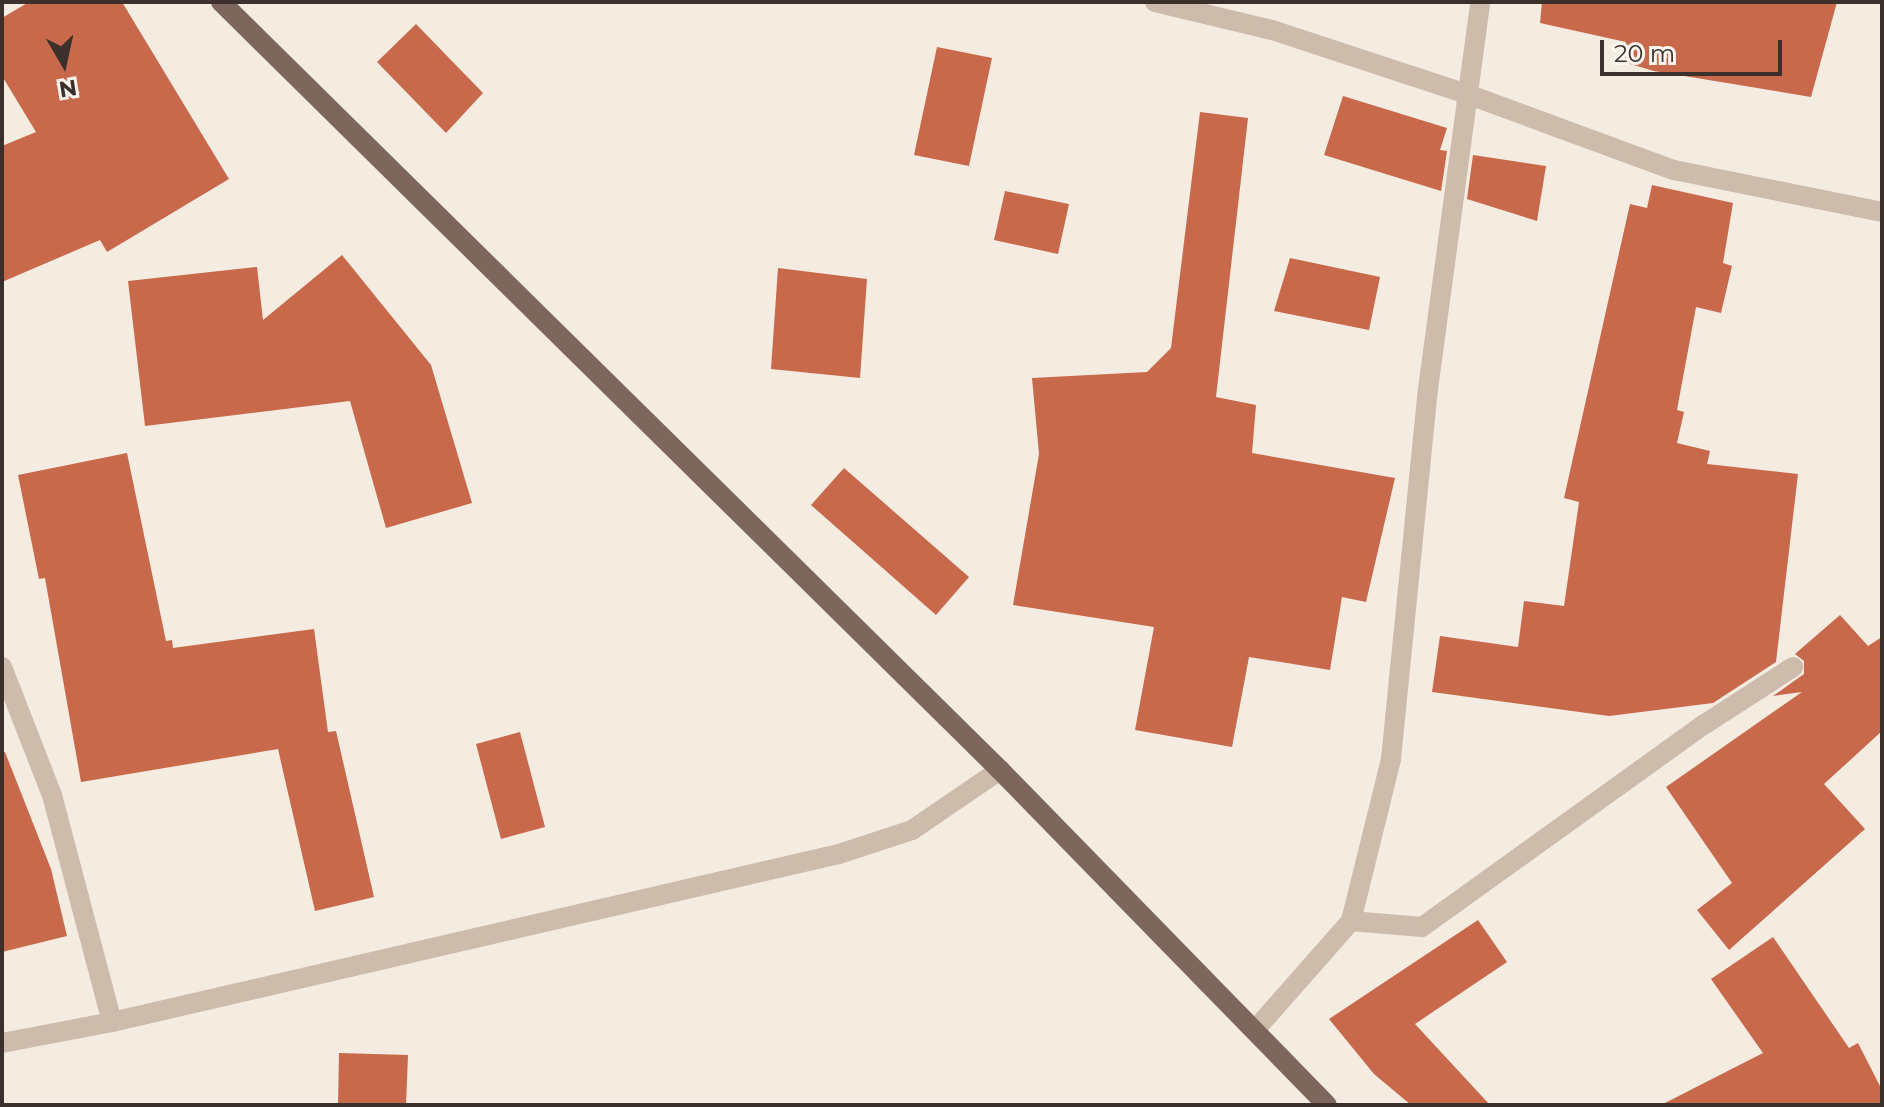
<!DOCTYPE html>
<style>
body{margin:0}
#map{position:relative;width:1884px;height:1107px;overflow:hidden;background:#f4ebe1;font-family:Montserrat,sans-serif}
div>[style]{position:absolute}
.building>*{inset:0;background:#c8694b}
.minor>*{height:20px;margin:-10px;padding:0 10px;transform-origin:10px;border-radius:10px;background:#cdbbac}
.major>*{height:20px;margin:-10px;padding:0 10px;transform-origin:10px;border-radius:10px;background:#7d675c}
span{translate:-50% -50%;white-space:nowrap;text-align:center;line-height:1.15;-webkit-text-stroke:7px #fbf5ee;paint-order:stroke}
.frame{position:absolute;inset:0;border:4px solid #3b302b;pointer-events:none}
.north{position:absolute;left:24px;top:24px;width:80px;height:80px;-webkit-text-stroke:6px #fbf5ee;paint-order:stroke;rotate:171deg;font-size:22px;font-weight:700;line-height:32px;text-align:center;color:#3b302b}
.north::after{content:'';display:block;margin:auto;width:28px;height:36px;background:#3b302b;clip-path:polygon(50% 0,100% 100%,50% 72%,0 100%)}
.scale{position:absolute;left:1600px;top:40px;width:182px;height:36px;box-sizing:border-box;border:4px solid #3b302b;border-top:0;padding-left:10px;font-size:24px;line-height:28px;white-space:nowrap;color:#3b302b;-webkit-text-stroke:6px #fbf5ee;paint-order:stroke}
</style>
<div id="map">
<div class="building">
<div style="clip-path:polygon(29px 2px,122px 2px,229px 179px,107px 252px,100px 240px,2px 282px,2px 146px,36px 132px,2px 76px,2px 18px)"></div>
<div style="clip-path:polygon(1542px 2px,1837px 2px,1811px 97px,1654px 71px,1620px 61px,1626px 42px,1540px 23px)"></div>
<div style="clip-path:polygon(416px 24px,483px 93px,446px 133px,377px 62px)"></div>
<div style="clip-path:polygon(937px 47px,992px 58px,969px 166px,914px 155px)"></div>
<div style="clip-path:polygon(1343px 96px,1447px 128px,1440px 150px,1447px 151px,1441px 191px,1324px 155px)"></div>
<div style="clip-path:polygon(1200px 112px,1248px 118px,1216px 397px,1256px 405px,1252px 453px,1395px 478px,1366px 602px,1342px 597px,1330px 670px,1249px 657px,1232px 747px,1135px 730px,1154px 627px,1013px 605px,1039px 454px,1032px 378px,1147px 372px,1171px 348px)"></div>
<div style="clip-path:polygon(1473px 155px,1546px 166px,1537px 221px,1467px 199px)"></div>
<div style="clip-path:polygon(1652px 185px,1733px 203px,1723px 263px,1732px 266px,1721px 313px,1696px 307px,1677px 410px,1684px 412px,1677px 443px,1710px 451px,1707px 464px,1798px 474px,1776px 662px,1713px 703px,1609px 716px,1432px 692px,1440px 636px,1518px 647px,1524px 601px,1564px 606px,1579px 502px,1564px 498px,1630px 204px,1647px 208px)"></div>
<div style="clip-path:polygon(1005px 191px,1069px 204px,1058px 254px,994px 240px)"></div>
<div style="clip-path:polygon(342px 255px,431px 365px,472px 503px,386px 528px,350px 401px,145px 426px,128px 281px,257px 267px,263px 320px)"></div>
<div style="clip-path:polygon(1290px 258px,1380px 277px,1369px 330px,1274px 311px)"></div>
<div style="clip-path:polygon(778px 268px,867px 279px,860px 378px,771px 369px)"></div>
<div style="clip-path:polygon(127px 453px,166px 641px,172px 640px,173px 648px,314px 629px,328px 732px,336px 731px,374px 897px,315px 911px,278px 749px,81px 782px,45px 578px,39px 579px,18px 475px)"></div>
<div style="clip-path:polygon(844px 468px,969px 577px,936px 615px,811px 505px)"></div>
<div style="clip-path:polygon(1840px 615px,1868px 646px,1882px 637px,1882px 731px,1824px 784px,1865px 829px,1729px 950px,1697px 910px,1732px 883px,1666px 787px,1802px 692px,1773px 696px,1804px 674px,1804px 661px,1795px 654px)"></div>
<div style="clip-path:polygon(520px 732px,545px 827px,501px 839px,476px 744px)"></div>
<div style="clip-path:polygon(5px 752px,51px 869px,67px 936px,2px 952px,2px 753px)"></div>
<div style="clip-path:polygon(1478px 920px,1507px 962px,1415px 1024px,1490px 1105px,1411px 1105px,1374px 1074px,1329px 1019px)"></div>
<div style="clip-path:polygon(1773px 937px,1849px 1048px,1858px 1043px,1882px 1090px,1882px 1105px,1661px 1105px,1763px 1053px,1711px 979px)"></div>
<div style="clip-path:polygon(339px 1053px,408px 1055px,406px 1105px,338px 1105px)"></div>
</div>
<div class="minor">
<div style="left:1155px;top:2px;width:120px;rotate:13.5deg"></div>
<div style="left:1272px;top:30px;width:205px;rotate:18.2deg"></div>
<div style="left:1467px;top:94px;width:221px;rotate:20.2deg"></div>
<div style="left:1674px;top:170px;width:212px;rotate:11.4deg"></div>
<div style="left:2px;top:667px;width:137px;rotate:68.7deg"></div>
<div style="left:52px;top:795px;width:235px;rotate:75.2deg"></div>
<div style="left:1351px;top:921px;width:71px;rotate:4.8deg"></div>
<div style="left:1422px;top:927px;width:348px;rotate:-35.7deg"></div>
<div style="left:1705px;top:724px;width:105px;rotate:-32.9deg"></div>
<div style="left:1255px;top:1030px;width:145px;rotate:-48.6deg"></div>
<div style="left:1351px;top:921px;width:167px;rotate:-76.1deg"></div>
<div style="left:1391px;top:759px;width:372px;rotate:-84.3deg"></div>
<div style="left:1428px;top:389px;width:390px;rotate:-82.3deg"></div>
<div style="left:2px;top:1043px;width:112px;rotate:-10.8deg"></div>
<div style="left:112px;top:1022px;width:746px;rotate:-13.01deg"></div>
<div style="left:839px;top:854px;width:77px;rotate:-18.2deg"></div>
<div style="left:912px;top:830px;width:107px;rotate:-34.3deg"></div>
</div>
<div class="major">
<div style="left:221px;top:2px;width:1094px;rotate:44.59deg"></div>
<div style="left:1000px;top:770px;width:468px;rotate:45.7deg"></div>
</div>
<div class="frame"></div>
<div class="north">N</div>
<div class="scale">20 m</div>
</div>
